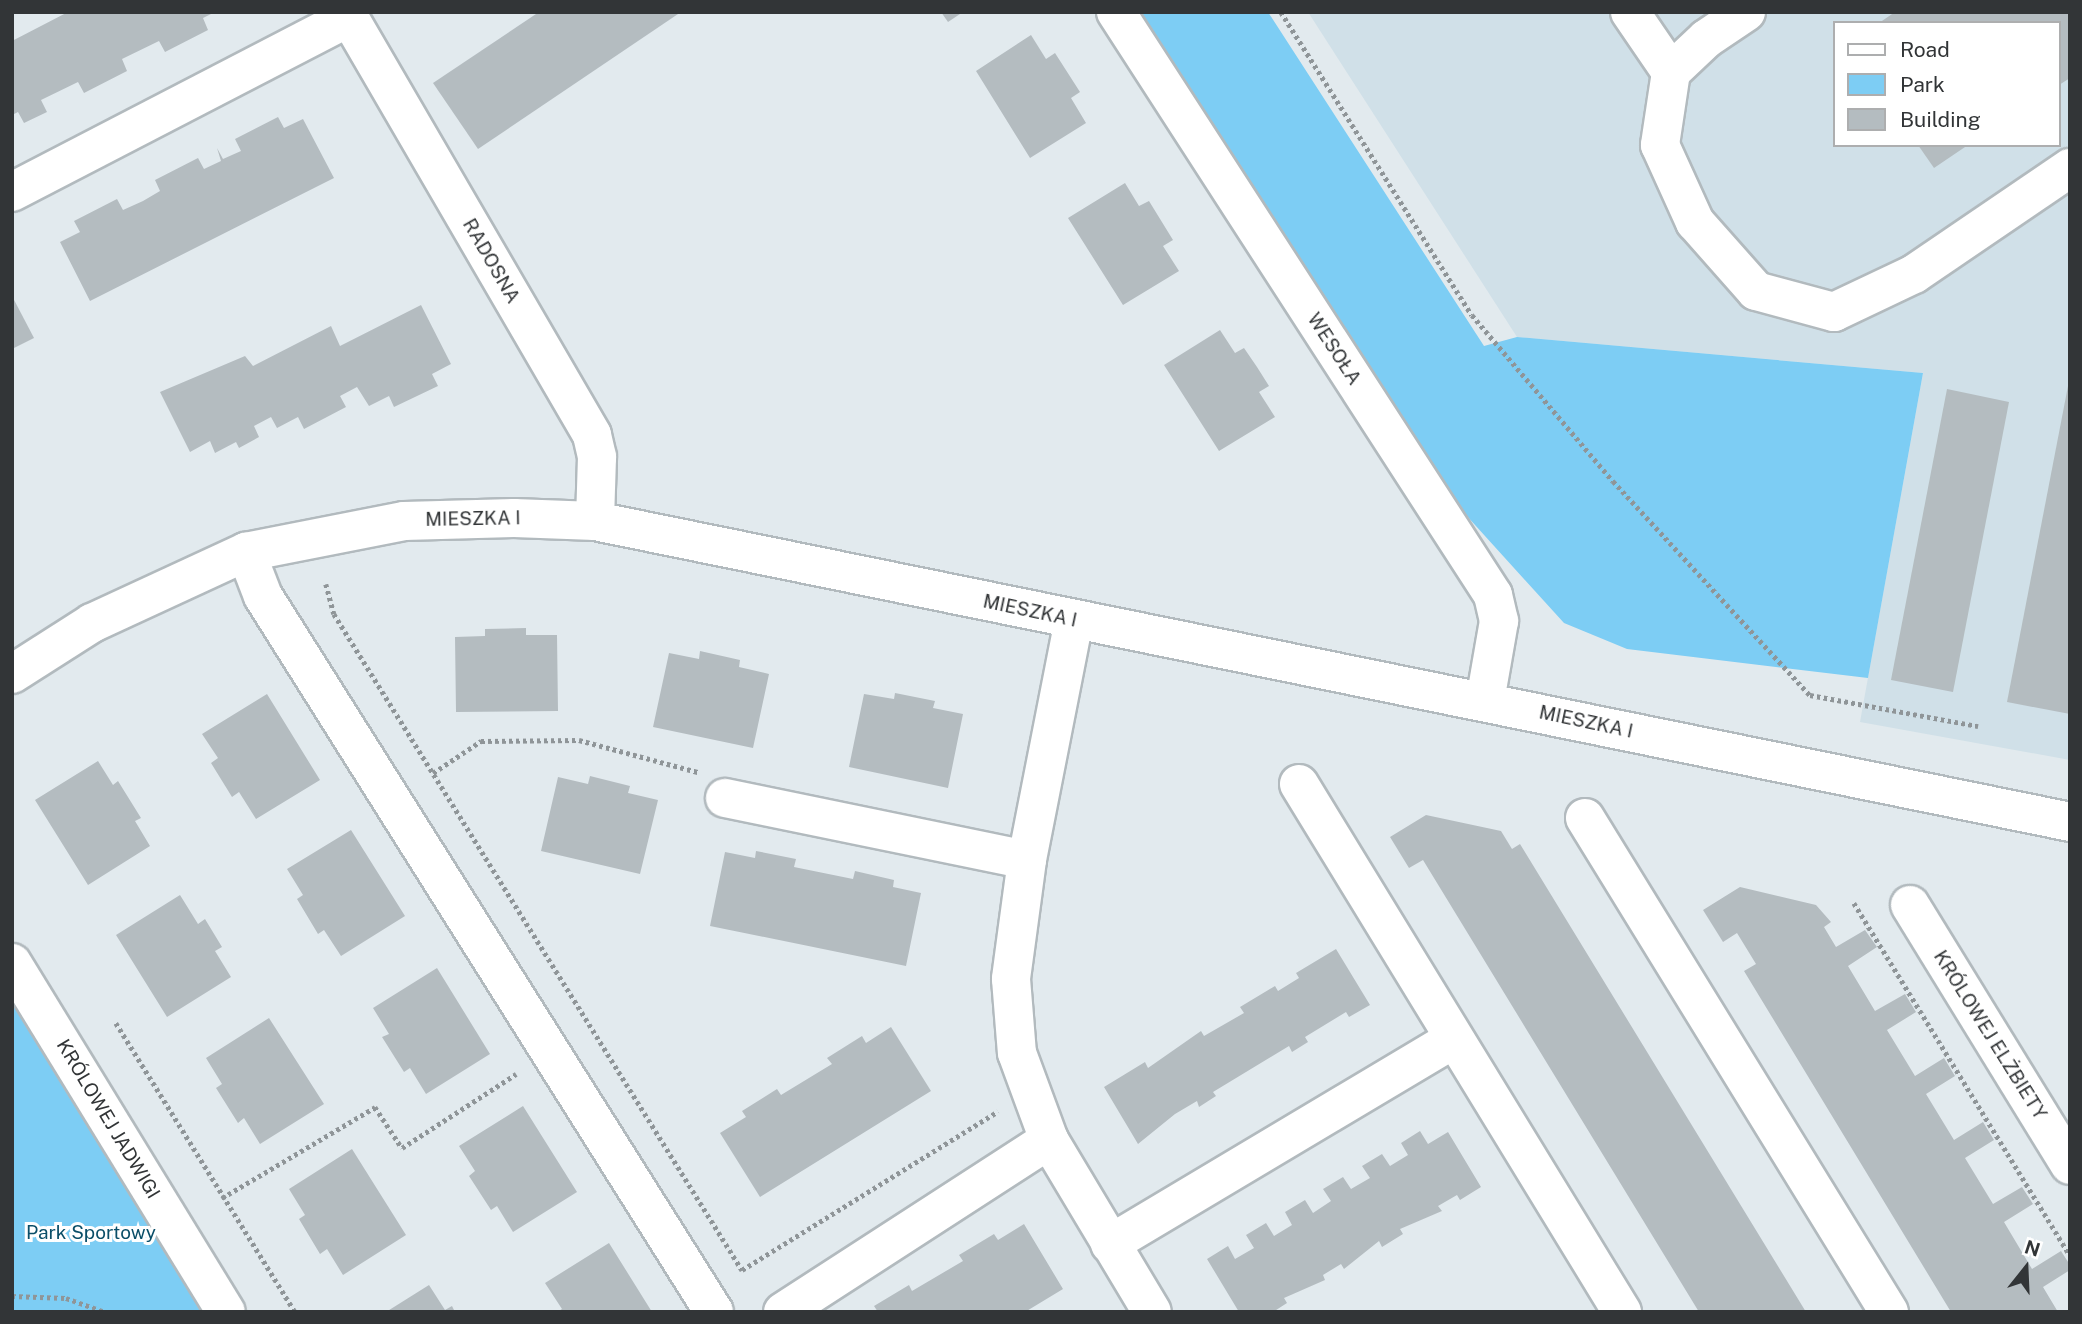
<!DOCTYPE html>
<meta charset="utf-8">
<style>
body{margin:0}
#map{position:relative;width:2082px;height:1324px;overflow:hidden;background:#e2eaee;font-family:"Public Sans",sans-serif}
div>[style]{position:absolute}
.built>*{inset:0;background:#d0e0e8}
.green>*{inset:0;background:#7dcdf4}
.building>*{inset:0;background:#b4bcc0}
.path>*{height:4.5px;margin-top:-2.25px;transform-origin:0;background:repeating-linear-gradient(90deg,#8f9598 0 3.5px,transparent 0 7px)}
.roads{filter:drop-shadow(2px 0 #b2babe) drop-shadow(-2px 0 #b2babe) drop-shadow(0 2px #b2babe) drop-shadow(0 -2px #b2babe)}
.minor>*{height:38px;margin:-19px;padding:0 19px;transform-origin:19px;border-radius:19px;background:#fff}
span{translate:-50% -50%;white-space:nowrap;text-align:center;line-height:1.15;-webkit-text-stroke:6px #fff;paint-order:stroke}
.street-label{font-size:19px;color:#323537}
.park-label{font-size:19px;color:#0a4e68}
.frame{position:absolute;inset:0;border:14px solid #323537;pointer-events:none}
.legend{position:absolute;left:1833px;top:21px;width:228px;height:126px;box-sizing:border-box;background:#fff;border:2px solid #adaeaf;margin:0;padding:9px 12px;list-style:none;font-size:21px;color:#323537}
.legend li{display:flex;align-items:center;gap:14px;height:35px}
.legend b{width:35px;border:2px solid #adaeaf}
.north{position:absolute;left:1991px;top:1233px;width:70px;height:70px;-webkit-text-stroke:5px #fff;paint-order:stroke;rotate:18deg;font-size:19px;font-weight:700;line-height:28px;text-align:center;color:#323537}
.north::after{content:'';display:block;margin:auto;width:24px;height:32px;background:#323537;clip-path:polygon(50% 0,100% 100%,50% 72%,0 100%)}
</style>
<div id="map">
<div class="built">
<div style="clip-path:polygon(evenodd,1308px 12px,2070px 12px,2070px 760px,1860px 722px,1923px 373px,1517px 337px,1308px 12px,1835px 23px,2059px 23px,2059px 145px,1835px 145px,1835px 23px)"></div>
</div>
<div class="green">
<div style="clip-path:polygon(1128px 12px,1268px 12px,1484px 346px,1517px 337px,1923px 373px,1868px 678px,1627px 649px,1564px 623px,1407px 450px)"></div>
<div style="clip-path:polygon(12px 959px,233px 1312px,12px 1312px)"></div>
</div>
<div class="building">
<div style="clip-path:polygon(68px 12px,215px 12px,203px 18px,208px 30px,165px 52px,159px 41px,122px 59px,127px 71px,84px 93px,78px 82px,41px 100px,47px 112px,24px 123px,18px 112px,12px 115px,12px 41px)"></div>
<div style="clip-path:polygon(539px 12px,681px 12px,478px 149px,433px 83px)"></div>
<div style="clip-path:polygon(941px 12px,963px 12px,948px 22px)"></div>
<div style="clip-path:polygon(1895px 12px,2070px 12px,2070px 78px,2059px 85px,2059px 23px,1879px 23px)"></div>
<div style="clip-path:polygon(1031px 35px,1046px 59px,1055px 53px,1080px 92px,1071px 98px,1086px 123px,1030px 158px,976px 71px)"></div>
<div style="clip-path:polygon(278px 117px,284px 128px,303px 119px,334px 178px,90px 301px,60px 242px,80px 232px,74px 221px,117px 199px,123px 210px,143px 201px,160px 191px,155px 180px,198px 158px,204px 169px,221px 161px,217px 148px,223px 159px,241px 151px,235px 139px)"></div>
<div style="clip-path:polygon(1918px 145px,1968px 145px,1934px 168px)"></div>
<div style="clip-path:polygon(1125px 183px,1139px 206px,1149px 201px,1173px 240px,1163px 246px,1179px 271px,1123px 305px,1068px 218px)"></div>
<div style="clip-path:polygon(12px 296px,34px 338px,12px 349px)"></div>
<div style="clip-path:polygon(421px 305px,451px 364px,432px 374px,438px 386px,394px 407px,389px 396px,369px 406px,357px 387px,340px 396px,346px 407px,304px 429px,298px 417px,277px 428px,271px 417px,254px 426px,259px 437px,239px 448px,236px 442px,215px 453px,210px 441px,190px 452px,160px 392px,245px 356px,253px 366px,331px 326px,340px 346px)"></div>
<div style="clip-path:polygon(1220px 330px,1235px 353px,1244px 348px,1257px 367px,1269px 386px,1259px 392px,1275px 417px,1219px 451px,1164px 365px)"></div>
<div style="clip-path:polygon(2068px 386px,2070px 386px,2070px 714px,2007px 702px)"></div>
<div style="clip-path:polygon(1947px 389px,2009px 402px,1953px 692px,1891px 680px)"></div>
<div style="clip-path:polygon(526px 628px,526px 635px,557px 635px,558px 711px,456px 712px,455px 637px,485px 636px,485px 629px)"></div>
<div style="clip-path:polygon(700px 651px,740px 660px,739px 667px,769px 674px,753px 748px,653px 727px,669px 653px,699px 659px)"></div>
<div style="clip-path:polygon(895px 693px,935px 701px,933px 708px,963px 714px,948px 788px,849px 767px,864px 694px,894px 699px)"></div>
<div style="clip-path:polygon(267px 694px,320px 780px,256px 819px,239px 792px,232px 797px,211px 763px,218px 758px,202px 734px)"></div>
<div style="clip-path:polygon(98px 761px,113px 785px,118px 781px,141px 818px,135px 821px,150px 846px,88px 885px,35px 800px)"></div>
<div style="clip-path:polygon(590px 776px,630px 786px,628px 793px,658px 800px,640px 874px,541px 851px,558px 777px,588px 784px)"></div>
<div style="clip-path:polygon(1426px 815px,1501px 831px,1512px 849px,1520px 844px,1806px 1312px,1699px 1312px,1423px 860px,1409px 868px,1390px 837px)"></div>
<div style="clip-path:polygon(351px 830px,405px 916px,341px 956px,324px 930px,318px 934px,297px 899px,303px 895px,287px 869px)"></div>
<div style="clip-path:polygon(756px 851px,796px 859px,794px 867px,853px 879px,855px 871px,894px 880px,893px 887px,921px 893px,906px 966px,710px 926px,725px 852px,755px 858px)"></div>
<div style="clip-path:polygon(1740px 887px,1816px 905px,1831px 922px,1824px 927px,1836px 947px,1865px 930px,1877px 947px,1848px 966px,1875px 1011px,1905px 994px,1916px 1012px,1887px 1030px,1915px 1076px,1944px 1058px,1955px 1076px,1926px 1094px,1954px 1140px,1983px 1122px,1994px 1140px,1965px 1158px,1993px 1204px,2022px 1187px,2033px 1204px,2004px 1222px,2032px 1269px,2061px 1251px,2070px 1265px,2070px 1270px,2043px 1287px,2058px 1312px,1951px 1312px,1744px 971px,1756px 964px,1737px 933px,1723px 942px,1703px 910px)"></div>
<div style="clip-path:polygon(180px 895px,198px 924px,205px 919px,222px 947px,215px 951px,231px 977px,167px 1017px,116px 935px)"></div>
<div style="clip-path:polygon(1336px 949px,1370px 1005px,1349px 1017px,1346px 1012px,1305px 1037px,1308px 1042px,1292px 1052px,1289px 1046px,1213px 1092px,1216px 1096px,1199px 1107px,1197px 1101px,1175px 1114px,1138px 1144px,1104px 1087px,1145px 1062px,1148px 1068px,1201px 1031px,1204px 1036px,1244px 1013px,1240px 1007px,1275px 986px,1278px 991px,1299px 978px,1296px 973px)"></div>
<div style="clip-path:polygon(437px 968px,490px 1054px,426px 1094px,410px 1068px,404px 1072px,382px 1037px,389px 1034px,373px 1008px)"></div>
<div style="clip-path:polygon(269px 1018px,324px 1104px,260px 1144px,244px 1118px,238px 1123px,216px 1088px,222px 1084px,206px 1058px)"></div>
<div style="clip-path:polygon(891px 1027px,931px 1091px,760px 1197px,720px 1133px,746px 1117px,742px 1111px,777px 1089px,781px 1095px,832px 1064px,827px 1058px,862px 1036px,866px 1043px)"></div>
<div style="clip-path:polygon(523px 1106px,577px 1192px,513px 1232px,497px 1206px,491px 1210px,469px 1176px,475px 1171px,459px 1146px)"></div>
<div style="clip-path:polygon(1420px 1131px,1428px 1144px,1448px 1132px,1481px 1187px,1460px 1200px,1457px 1195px,1438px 1206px,1442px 1211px,1400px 1229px,1403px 1234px,1382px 1247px,1379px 1241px,1344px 1269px,1341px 1264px,1323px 1275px,1325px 1280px,1284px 1298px,1287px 1303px,1273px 1312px,1239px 1312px,1207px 1259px,1228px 1246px,1235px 1259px,1254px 1248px,1246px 1235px,1266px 1223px,1274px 1236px,1292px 1225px,1285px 1212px,1305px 1200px,1313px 1213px,1331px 1201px,1323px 1189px,1343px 1177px,1351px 1189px,1370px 1178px,1362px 1166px,1382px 1154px,1390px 1166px,1408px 1155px,1401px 1143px)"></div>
<div style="clip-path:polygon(352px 1149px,406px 1235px,343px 1275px,327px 1249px,320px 1254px,299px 1219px,305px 1215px,289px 1189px)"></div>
<div style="clip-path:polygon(1024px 1224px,1063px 1289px,1025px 1312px,878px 1312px,874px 1306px,909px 1285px,912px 1291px,963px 1261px,959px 1255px,994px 1234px,998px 1240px)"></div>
<div style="clip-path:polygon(609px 1243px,652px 1312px,557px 1312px,562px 1309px,545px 1283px)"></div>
<div style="clip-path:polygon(429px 1285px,445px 1310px,452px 1306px,455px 1312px,386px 1312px)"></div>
</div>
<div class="path">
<div style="left:1281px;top:12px;width:358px;rotate:57.8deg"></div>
<div style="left:1472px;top:315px;width:218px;rotate:49.7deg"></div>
<div style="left:1613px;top:481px;width:291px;rotate:47.4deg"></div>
<div style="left:1810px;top:695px;width:171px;rotate:10.5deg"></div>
<div style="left:326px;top:584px;width:31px;rotate:75deg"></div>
<div style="left:334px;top:614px;width:773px;rotate:58.12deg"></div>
<div style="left:742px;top:1270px;width:301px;rotate:-31.8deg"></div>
<div style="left:433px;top:773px;width:58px;rotate:-33.7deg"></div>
<div style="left:481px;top:741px;width:98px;rotate:-0.6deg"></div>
<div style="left:579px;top:740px;width:123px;rotate:15.1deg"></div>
<div style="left:1854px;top:903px;width:413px;rotate:58.5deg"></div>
<div style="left:116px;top:1023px;width:340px;rotate:58.2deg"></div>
<div style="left:222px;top:1198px;width:178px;rotate:-30.7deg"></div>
<div style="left:375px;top:1107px;width:49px;rotate:56.6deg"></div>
<div style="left:402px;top:1148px;width:136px;rotate:-33deg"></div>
<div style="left:12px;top:1296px;width:54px;rotate:2.1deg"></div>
<div style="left:66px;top:1298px;width:41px;rotate:19.7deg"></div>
</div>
<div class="roads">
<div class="minor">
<div style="left:346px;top:12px;width:489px;rotate:59.8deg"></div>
<div style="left:592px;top:435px;width:23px;rotate:77deg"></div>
<div style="left:597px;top:457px;width:64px;rotate:91.8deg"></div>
<div style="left:1116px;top:12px;width:694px;rotate:57.11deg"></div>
<div style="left:1493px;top:595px;width:27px;rotate:77deg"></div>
<div style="left:1499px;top:621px;width:81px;rotate:99.9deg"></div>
<div style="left:1630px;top:12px;width:73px;rotate:55.7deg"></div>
<div style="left:1746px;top:12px;width:48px;rotate:146deg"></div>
<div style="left:1706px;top:39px;width:48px;rotate:136.7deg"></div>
<div style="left:1671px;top:72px;width:74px;rotate:98.6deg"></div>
<div style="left:1660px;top:145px;width:85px;rotate:65.6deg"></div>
<div style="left:1695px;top:222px;width:92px;rotate:48.5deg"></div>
<div style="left:1756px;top:291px;width:81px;rotate:15.1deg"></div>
<div style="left:1834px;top:312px;width:89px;rotate:-25.4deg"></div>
<div style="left:1914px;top:274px;width:189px;rotate:-34.2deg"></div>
<div style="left:12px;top:192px;width:380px;rotate:-27.4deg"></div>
<div style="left:246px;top:552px;width:47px;rotate:68.9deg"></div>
<div style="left:263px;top:596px;width:846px;rotate:57.79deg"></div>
<div style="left:1074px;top:620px;width:245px;rotate:101.1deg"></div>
<div style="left:1027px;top:860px;width:120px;rotate:97.7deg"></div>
<div style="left:1011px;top:979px;width:74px;rotate:85.4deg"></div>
<div style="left:1017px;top:1053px;width:93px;rotate:69.8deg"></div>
<div style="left:1049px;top:1140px;width:200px;rotate:59.1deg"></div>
<div style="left:12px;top:674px;width:95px;rotate:-32.5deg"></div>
<div style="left:92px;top:623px;width:170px;rotate:-24.8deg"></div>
<div style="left:246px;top:552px;width:161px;rotate:-11.1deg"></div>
<div style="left:404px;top:521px;width:110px;rotate:-1.6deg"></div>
<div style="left:514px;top:518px;width:81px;rotate:2.1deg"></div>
<div style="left:595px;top:521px;width:1505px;rotate:11.53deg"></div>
<div style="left:1299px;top:784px;width:619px;rotate:58.54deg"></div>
<div style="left:725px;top:798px;width:308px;rotate:11.6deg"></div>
<div style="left:1585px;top:818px;width:580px;rotate:58.39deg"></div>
<div style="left:1910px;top:905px;width:305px;rotate:58.4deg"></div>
<div style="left:12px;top:963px;width:409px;rotate:58.5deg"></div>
<div style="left:1110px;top:1244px;width:400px;rotate:-30.8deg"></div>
<div style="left:783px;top:1312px;width:317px;rotate:-32.9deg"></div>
</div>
</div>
<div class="street-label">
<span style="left:491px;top:261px;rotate:60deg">RADOSNA</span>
<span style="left:1334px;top:349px;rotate:57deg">WESOŁA</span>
<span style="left:473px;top:519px;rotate:-1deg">MIESZKA I</span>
<span style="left:1030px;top:611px;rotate:12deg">MIESZKA I</span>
<span style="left:1586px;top:722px;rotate:12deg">MIESZKA I</span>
<span style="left:1990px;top:1035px;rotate:58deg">KRÓLOWEJ ELŻBIETY</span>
<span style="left:108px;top:1119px;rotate:59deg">KRÓLOWEJ JADWIGI</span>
</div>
<div class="park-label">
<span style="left:91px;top:1233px">Park Sportowy</span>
</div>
<div class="frame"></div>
<ul class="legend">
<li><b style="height:9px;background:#fff"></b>Road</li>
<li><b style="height:19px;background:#7dcdf4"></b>Park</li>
<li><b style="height:19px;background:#b4bcc0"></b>Building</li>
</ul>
<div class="north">N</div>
</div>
